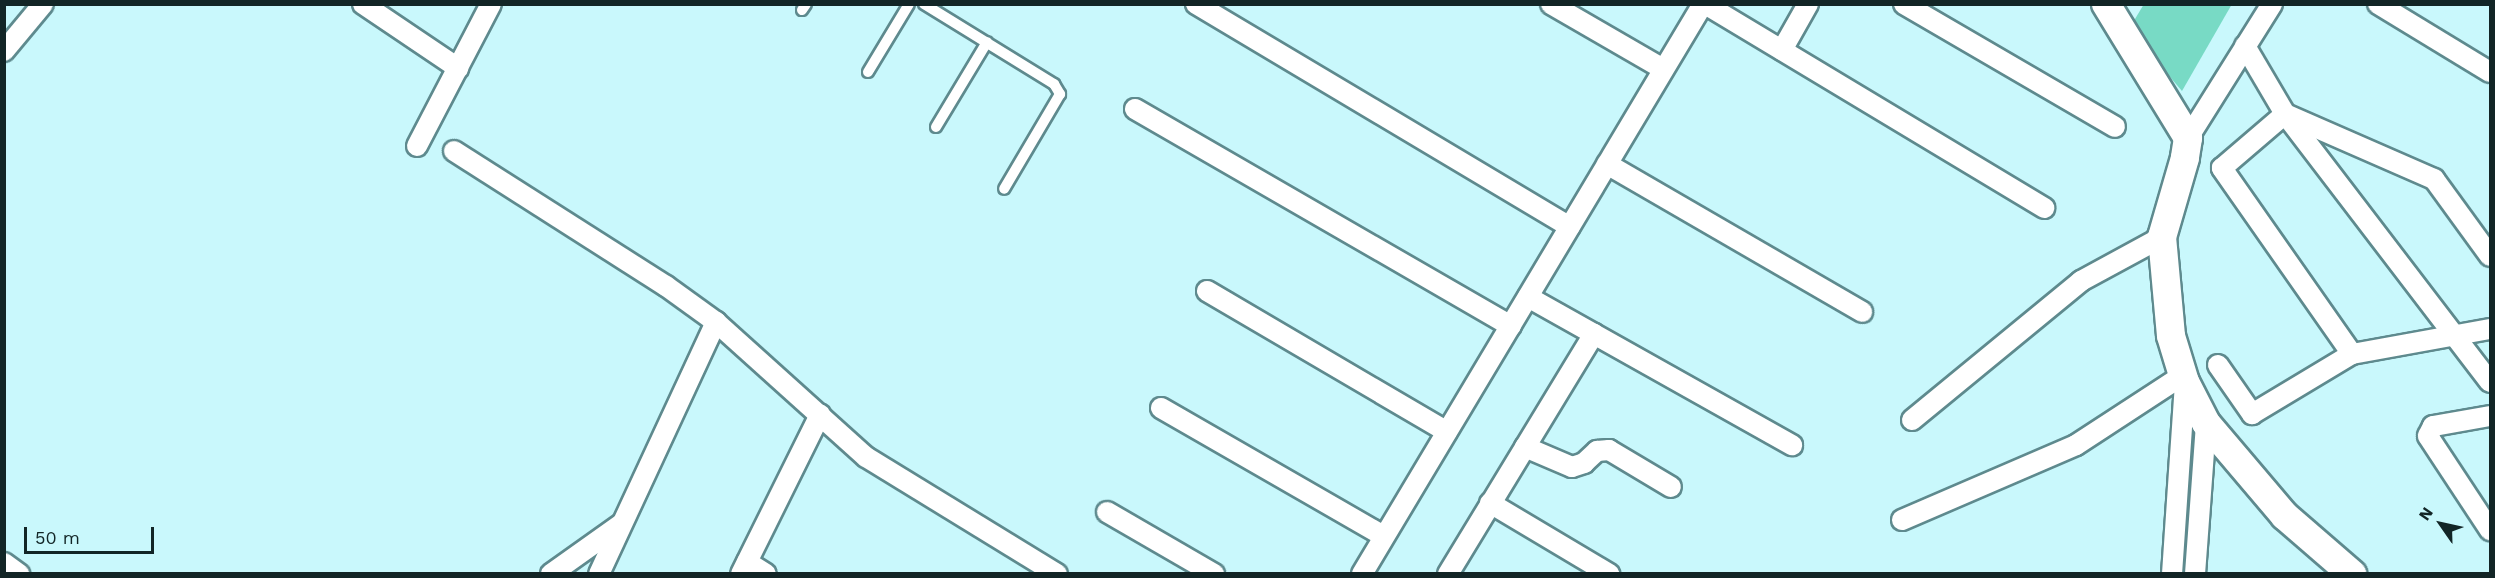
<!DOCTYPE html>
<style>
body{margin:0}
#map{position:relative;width:2495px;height:578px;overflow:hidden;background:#c9f8fc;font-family:"Work Sans",sans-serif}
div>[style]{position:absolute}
.building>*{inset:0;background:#78dac5}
.roads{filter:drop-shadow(2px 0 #5e8a8e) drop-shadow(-2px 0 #5e8a8e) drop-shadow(0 2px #5e8a8e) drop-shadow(0 -2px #5e8a8e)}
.lane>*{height:10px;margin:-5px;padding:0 5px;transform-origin:5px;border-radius:5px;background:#fff}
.street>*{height:20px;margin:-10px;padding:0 10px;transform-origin:10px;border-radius:10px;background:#fff}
.secondary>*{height:28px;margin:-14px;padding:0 14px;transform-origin:14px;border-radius:14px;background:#fff}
span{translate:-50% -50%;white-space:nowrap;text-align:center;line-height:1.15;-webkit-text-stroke:4.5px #c9f8fc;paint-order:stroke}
.frame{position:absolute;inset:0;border:6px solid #122526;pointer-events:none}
.north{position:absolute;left:2411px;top:494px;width:60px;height:60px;-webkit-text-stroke:4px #c9f8fc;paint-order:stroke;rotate:304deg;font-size:16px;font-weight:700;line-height:24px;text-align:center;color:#122526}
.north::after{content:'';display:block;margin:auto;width:21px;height:27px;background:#122526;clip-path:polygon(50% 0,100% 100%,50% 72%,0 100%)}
.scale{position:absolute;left:24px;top:527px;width:130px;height:27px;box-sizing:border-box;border:3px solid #122526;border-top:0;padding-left:8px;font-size:18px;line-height:21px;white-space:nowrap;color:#122526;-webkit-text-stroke:4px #c9f8fc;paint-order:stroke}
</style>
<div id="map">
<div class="building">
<div style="clip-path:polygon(2144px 4px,2232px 4px,2182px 91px,2129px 29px)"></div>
</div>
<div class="roads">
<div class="lane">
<div style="left:924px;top:4px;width:153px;rotate:31.6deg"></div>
<div style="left:1054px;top:84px;width:12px;rotate:59deg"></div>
<div style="left:1060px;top:94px;width:110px;rotate:120.5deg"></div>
<div style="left:802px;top:10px;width:7px;rotate:-56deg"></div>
<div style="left:868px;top:72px;width:79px;rotate:-58.9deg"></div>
<div style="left:936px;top:127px;width:99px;rotate:-59deg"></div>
</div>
<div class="street">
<div style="left:363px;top:4px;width:115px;rotate:34deg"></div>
<div style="left:1196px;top:4px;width:435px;rotate:30.8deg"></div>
<div style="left:1551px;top:4px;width:129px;rotate:30.1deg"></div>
<div style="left:1705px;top:4px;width:396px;rotate:31deg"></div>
<div style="left:1904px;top:4px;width:244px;rotate:30.2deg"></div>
<div style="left:2378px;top:4px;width:131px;rotate:31.3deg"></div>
<div style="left:2245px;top:46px;width:79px;rotate:59.5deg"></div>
<div style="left:2285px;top:114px;width:337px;rotate:52.6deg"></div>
<div style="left:1782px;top:50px;width:53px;rotate:-60.5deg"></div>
<div style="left:4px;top:51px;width:61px;rotate:-50.3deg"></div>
<div style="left:1135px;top:109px;width:434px;rotate:30deg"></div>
<div style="left:2188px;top:138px;width:158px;rotate:-57.9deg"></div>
<div style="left:417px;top:146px;width:160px;rotate:-62.5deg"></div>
<div style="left:454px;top:151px;width:251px;rotate:32.5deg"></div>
<div style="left:666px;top:286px;width:62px;rotate:35.8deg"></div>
<div style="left:716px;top:322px;width:202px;rotate:42deg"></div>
<div style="left:866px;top:457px;width:224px;rotate:31.5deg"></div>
<div style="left:1607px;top:164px;width:295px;rotate:30.1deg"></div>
<div style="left:1207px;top:291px;width:278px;rotate:30.4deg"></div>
<div style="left:1528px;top:297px;width:303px;rotate:29.3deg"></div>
<div style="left:2352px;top:354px;width:227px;rotate:-125deg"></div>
<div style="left:2222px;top:168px;width:83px;rotate:-40.6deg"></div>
<div style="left:2285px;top:114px;width:163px;rotate:23.6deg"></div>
<div style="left:2434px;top:179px;width:95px;rotate:54deg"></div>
<div style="left:2218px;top:365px;width:60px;rotate:55.2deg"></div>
<div style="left:2252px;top:414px;width:117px;rotate:-31deg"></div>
<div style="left:2352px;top:354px;width:140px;rotate:-10.3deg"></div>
<div style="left:1161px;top:408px;width:257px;rotate:29.9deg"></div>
<div style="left:2490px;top:416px;width:58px;rotate:170deg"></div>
<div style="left:2433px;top:426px;width:11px;rotate:117deg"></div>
<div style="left:2428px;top:436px;width:113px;rotate:56.6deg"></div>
<div style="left:1912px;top:420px;width:219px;rotate:-39.4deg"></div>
<div style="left:2081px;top:281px;width:92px;rotate:-28.5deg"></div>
<div style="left:1525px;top:447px;width:51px;rotate:23.1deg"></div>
<div style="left:1572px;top:467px;width:13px;rotate:-18deg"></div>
<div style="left:1584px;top:463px;width:18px;rotate:-43deg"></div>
<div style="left:1597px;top:451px;width:12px;rotate:-5deg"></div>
<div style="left:1609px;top:450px;width:72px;rotate:30.8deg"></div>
<div style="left:1490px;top:503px;width:139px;rotate:30.8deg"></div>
<div style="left:1107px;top:512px;width:124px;rotate:30.1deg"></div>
<div style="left:1902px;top:520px;width:189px;rotate:-23.3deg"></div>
<div style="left:2076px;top:445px;width:126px;rotate:-33.1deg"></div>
<div style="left:747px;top:562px;width:22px;rotate:32deg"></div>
<div style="left:4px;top:563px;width:19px;rotate:36deg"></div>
<div style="left:551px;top:574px;width:85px;rotate:-35.4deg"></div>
<div style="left:599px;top:574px;width:278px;rotate:-65.1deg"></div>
<div style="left:741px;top:574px;width:178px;rotate:-63.6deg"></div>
<div style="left:1362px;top:574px;width:664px;rotate:-59.11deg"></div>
<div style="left:1448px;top:574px;width:281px;rotate:-58.7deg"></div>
<div style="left:2172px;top:574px;width:192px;rotate:-86.1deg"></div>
<div style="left:2195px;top:574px;width:151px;rotate:-85.8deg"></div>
</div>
<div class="secondary">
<div style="left:2106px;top:4px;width:157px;rotate:58.5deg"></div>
<div style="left:2188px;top:138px;width:20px;rotate:99deg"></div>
<div style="left:2185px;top:158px;width:82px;rotate:106.2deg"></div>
<div style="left:2162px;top:237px;width:99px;rotate:84.8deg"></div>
<div style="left:2171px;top:336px;width:48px;rotate:73.1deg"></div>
<div style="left:2185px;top:382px;width:46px;rotate:62.9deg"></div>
<div style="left:2206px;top:423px;width:122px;rotate:49.7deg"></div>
<div style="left:2285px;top:516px;width:89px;rotate:40.9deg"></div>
</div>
</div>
<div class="frame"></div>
<div class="north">N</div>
<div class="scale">50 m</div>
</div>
